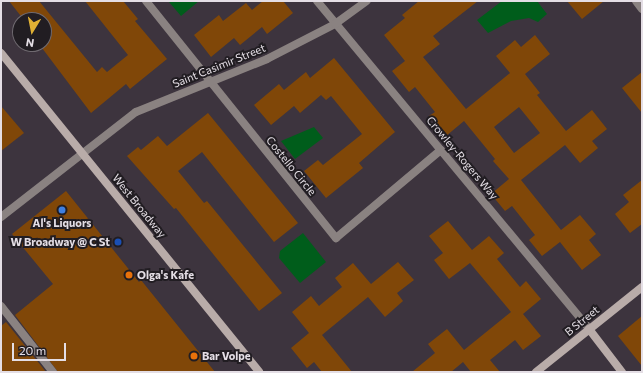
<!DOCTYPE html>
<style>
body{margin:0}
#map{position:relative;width:643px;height:373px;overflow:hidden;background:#3d343e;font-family:Commissioner,sans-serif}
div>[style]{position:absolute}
.green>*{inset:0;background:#005d1b}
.building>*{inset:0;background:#804708}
.street>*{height:8px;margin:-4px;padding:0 4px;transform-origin:4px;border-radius:4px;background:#8a8281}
.secondary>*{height:8px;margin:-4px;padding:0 4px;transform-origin:4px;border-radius:4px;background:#b9aca9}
.dots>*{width:11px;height:11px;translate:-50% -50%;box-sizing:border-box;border:2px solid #211d22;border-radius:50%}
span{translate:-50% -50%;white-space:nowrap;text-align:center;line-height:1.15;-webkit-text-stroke:4px #211d22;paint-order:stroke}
.street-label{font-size:11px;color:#e4dee5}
.poi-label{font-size:11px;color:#e4dee5;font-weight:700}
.right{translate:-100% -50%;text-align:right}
.left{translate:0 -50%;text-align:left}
.frame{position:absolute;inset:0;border:2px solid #e4dee5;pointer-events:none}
.north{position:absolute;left:12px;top:12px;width:40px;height:40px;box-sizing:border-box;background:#211d22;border:1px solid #6f6a70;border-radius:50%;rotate:190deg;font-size:11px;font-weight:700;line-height:16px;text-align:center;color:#e4dee5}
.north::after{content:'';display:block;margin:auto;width:14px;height:18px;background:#e0b034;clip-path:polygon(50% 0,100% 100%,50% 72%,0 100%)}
.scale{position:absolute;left:12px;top:343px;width:54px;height:18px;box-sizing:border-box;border:2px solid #e4dee5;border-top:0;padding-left:5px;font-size:12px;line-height:14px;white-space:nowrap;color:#e4dee5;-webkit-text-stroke:3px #211d22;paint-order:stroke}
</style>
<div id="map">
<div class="green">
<div style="clip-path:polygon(171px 1px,199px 1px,181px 16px,169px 2px)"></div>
<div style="clip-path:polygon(502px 1px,537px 1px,547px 14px,538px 22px,529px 18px,511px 21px,488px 33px,477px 20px)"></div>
<div style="clip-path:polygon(314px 127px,323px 138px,295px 159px,281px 141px)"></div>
<div style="clip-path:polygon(303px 233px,326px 262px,300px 283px,279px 258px,280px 251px)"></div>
</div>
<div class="building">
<div style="clip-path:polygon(9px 1px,39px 1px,97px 72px,102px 67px,107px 72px,128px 55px,85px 1px,123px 1px,138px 19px,135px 21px,167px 59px,130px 89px,126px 84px,91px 113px,39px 44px,44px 44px,44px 20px,24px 20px)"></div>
<div style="clip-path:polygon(263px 1px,283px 1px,293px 13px,267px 34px,262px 27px,240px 45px,234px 38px,211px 57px,194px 35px,219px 15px,223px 21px,246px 3px,252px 10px)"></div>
<div style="clip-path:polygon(evenodd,419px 1px,478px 1px,433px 36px,440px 44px,423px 57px,466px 109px,510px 73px,496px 56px,515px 40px,521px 47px,535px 35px,550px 54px,525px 74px,540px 93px,537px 95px,566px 131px,592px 110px,607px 129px,592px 141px,598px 148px,580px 163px,565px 145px,521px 180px,561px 230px,580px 215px,596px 234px,589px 240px,601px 255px,582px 270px,560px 242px,542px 256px,529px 240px,535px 235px,512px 206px,505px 211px,491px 194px,509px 179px,493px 161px,495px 159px,464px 121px,446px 136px,429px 116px,435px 112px,415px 87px,409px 92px,392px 71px,405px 61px,384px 35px,405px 18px,402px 15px,419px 1px,519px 107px,540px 133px,514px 153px,494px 127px,519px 107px)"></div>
<div style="clip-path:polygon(567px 1px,604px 1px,582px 19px)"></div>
<div style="clip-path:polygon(334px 58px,395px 132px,359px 163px,363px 168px,326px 198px,304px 171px,318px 160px,323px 165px,362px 134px,331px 96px,326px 100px,321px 95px,300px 113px,294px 106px,271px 125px,254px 105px,279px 84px,284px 90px,306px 72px,310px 78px)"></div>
<div style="clip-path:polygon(642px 72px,642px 113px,622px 88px)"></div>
<div style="clip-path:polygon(1px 106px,24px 133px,1px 151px)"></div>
<div style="clip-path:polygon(208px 113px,298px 223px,274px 242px,202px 152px,178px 171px,204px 203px,207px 201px,282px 293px,259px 311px,176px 208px,174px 209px,127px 156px,138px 147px,141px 150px,158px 136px,167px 146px)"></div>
<div style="clip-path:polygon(642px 180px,642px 224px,630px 233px,615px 214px,629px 202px,623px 195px)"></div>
<div style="clip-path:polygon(66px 191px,139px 282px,141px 280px,215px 372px,58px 372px,15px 315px,53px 284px,12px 234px)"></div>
<div style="clip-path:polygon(448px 221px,472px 250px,489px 236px,504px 253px,497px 259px,520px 287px,526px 281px,541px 299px,523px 314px,541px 336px,523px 350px,515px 340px,490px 360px,500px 372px,471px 372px,463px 362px,451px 372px,412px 372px,435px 353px,428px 344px,447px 329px,464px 350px,511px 312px,470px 263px,449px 279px,434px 260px,443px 253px,429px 236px)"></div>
<div style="clip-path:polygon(398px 262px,414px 280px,397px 293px,403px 301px,385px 317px,368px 297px,322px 335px,352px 372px,322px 372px,314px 362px,307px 368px,291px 348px,309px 333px,292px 312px,311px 296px,319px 306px,342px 287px,335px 278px,353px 263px,371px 284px)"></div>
<div style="clip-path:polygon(642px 316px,642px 366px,618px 336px)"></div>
<div style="clip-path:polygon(6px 322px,46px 372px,1px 372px,1px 326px)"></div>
</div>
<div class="street">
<div style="left:146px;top:1px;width:304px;rotate:51.3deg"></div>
<div style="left:336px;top:238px;width:137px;rotate:-40deg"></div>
<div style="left:317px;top:1px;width:426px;rotate:50.3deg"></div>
<div style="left:636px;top:1px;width:10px;rotate:53deg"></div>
<div style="left:1px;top:217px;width:171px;rotate:-37.9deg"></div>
<div style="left:136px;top:112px;width:141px;rotate:-22deg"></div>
<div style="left:267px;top:59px;width:76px;rotate:-27.2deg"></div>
<div style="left:335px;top:24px;width:39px;rotate:-36deg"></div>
<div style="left:1px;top:306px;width:84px;rotate:51.8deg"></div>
</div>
<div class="secondary">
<div style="left:1px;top:53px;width:410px;rotate:51deg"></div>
<div style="left:589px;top:329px;width:54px;rotate:52.5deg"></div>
<div style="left:536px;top:372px;width:136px;rotate:-38.7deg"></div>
</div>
<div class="dots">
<div style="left:62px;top:210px;background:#3f7fe0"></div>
<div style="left:118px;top:242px;background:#1a4fb4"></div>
<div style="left:129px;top:275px;background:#e8710a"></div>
<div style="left:194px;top:356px;background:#e8710a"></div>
</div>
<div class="street-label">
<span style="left:219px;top:66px;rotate:-22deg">Saint Casimir Street</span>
<span style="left:462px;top:158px;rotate:50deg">Crowley-Rogers Way</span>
<span style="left:291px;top:166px;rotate:51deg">Costello Circle</span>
<span style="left:139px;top:206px;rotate:51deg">West Broadway</span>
<span style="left:582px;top:321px;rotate:-39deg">B Street</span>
</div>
<div class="poi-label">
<span style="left:62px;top:223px">Al's Liquors</span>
<span class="right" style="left:110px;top:242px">W Broadway @ C St</span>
<span class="left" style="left:137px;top:275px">Olga's Kafe</span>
<span class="left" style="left:202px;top:356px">Bar Volpe</span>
</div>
<div class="frame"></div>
<div class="north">N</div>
<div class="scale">20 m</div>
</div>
